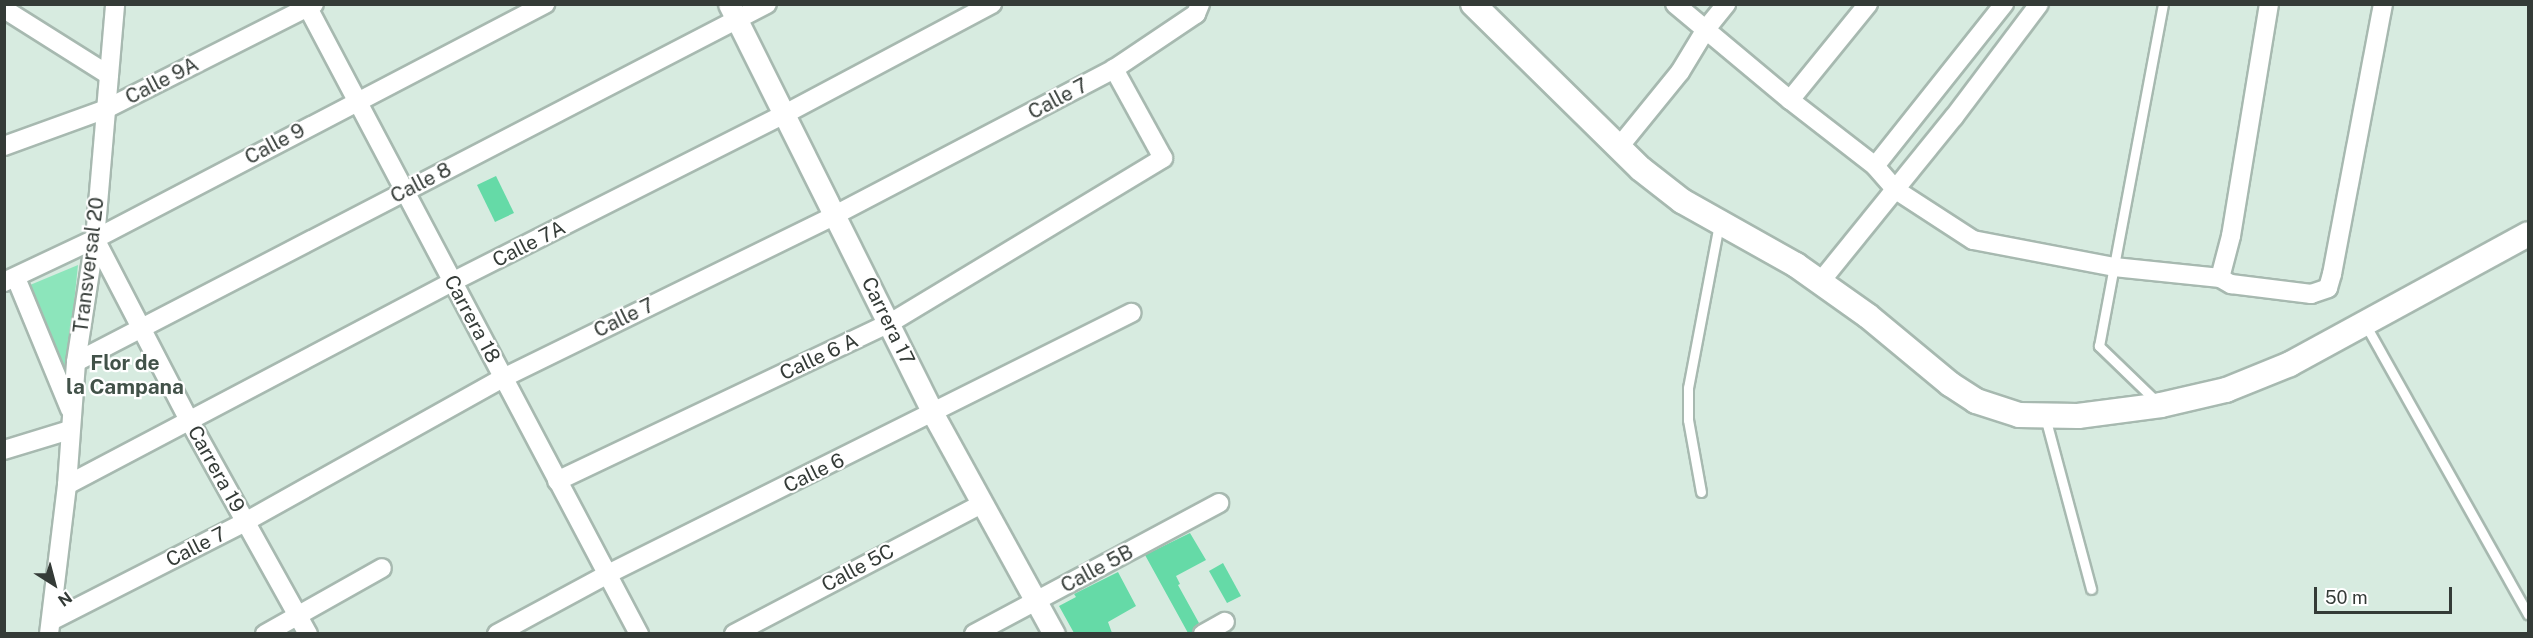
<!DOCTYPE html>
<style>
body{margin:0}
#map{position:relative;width:2533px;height:638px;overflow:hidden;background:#d7ebe0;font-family:"Public Sans",sans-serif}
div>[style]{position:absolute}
.green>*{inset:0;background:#8ce5bb}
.building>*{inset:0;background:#65daa7}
.roads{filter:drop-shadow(2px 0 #a7b9b0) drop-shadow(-2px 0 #a7b9b0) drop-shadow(0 2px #a7b9b0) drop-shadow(0 -2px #a7b9b0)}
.service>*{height:9px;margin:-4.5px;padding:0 4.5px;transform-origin:4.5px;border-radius:4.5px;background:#fff}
.minor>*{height:18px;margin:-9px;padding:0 9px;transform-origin:9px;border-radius:9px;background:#fff}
.tertiary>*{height:21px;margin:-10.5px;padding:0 10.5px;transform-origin:10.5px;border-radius:10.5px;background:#fff}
.secondary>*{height:24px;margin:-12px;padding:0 12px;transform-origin:12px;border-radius:12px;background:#fff}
span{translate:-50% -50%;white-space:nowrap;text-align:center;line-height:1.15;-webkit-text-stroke:4.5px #fff;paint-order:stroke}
.street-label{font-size:20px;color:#343b37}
.neighbourhood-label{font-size:21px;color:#425249;font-weight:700}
.frame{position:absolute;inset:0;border:6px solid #343b37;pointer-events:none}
.north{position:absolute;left:24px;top:554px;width:60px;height:60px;-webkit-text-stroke:4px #fff;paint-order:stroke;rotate:144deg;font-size:16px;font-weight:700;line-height:24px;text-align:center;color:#343b37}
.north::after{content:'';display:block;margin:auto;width:21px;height:27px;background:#343b37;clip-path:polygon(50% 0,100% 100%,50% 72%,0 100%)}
.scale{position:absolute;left:2314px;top:587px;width:138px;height:27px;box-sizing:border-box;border:3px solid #343b37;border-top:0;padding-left:8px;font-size:18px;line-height:21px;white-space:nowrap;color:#343b37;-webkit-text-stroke:4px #fff;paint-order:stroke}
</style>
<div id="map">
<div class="green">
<div style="clip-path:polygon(78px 265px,65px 391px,30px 285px)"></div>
</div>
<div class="building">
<div style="clip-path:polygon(496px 176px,514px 213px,495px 222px,477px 185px)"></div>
<div style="clip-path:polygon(1190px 533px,1206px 560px,1176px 576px,1180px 584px,1178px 585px,1199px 623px,1192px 633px,1188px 633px,1145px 555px)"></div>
<div style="clip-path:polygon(1223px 563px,1241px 596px,1227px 603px,1209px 571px)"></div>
<div style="clip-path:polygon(1118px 572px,1136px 606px,1108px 622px,1112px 633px,1074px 633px,1059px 606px,1076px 597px,1074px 594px)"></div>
</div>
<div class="roads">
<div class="service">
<div style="left:2365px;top:324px;width:333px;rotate:60.7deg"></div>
<div style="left:2157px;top:402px;width:81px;rotate:-136deg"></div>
<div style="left:2099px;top:346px;width:348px;rotate:-79.4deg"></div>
<div style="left:2045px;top:417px;width:178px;rotate:75deg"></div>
<div style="left:1701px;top:492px;width:73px;rotate:-100.2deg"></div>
<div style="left:1688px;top:420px;width:32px;rotate:-90deg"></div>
<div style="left:1688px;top:388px;width:167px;rotate:-79.3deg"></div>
</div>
<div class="minor">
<div style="left:306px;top:4px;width:713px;rotate:62.14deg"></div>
<div style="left:1675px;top:4px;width:150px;rotate:39.9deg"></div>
<div style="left:1790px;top:100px;width:108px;rotate:37.8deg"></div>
<div style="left:2004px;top:4px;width:207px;rotate:128.5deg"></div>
<div style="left:1875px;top:166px;width:32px;rotate:49deg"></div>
<div style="left:1896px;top:190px;width:92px;rotate:33deg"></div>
<div style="left:1973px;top:240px;width:144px;rotate:10.8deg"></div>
<div style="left:2114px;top:267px;width:107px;rotate:5.9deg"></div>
<div style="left:2269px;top:4px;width:235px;rotate:99.3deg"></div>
<div style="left:2231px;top:236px;width:43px;rotate:104.7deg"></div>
<div style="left:2220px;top:278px;width:13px;rotate:29deg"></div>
<div style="left:2231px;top:284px;width:81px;rotate:7.1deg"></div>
<div style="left:2311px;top:294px;width:18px;rotate:-19deg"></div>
<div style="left:2328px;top:288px;width:15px;rotate:-74deg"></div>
<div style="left:2332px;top:274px;width:275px;rotate:-79.3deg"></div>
<div style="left:4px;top:9px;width:124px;rotate:32.2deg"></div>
<div style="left:1790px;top:100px;width:124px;rotate:-50.9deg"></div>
<div style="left:4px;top:146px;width:109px;rotate:-19.9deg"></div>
<div style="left:106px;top:109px;width:233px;rotate:-26.8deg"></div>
<div style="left:1619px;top:147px;width:97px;rotate:-50.9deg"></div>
<div style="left:1680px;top:72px;width:50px;rotate:-58.8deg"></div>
<div style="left:1706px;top:29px;width:32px;rotate:-51deg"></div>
<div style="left:95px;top:239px;width:206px;rotate:62.6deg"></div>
<div style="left:190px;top:422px;width:243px;rotate:60.9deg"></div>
<div style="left:16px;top:278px;width:142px;rotate:67.6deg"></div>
<div style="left:1821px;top:281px;width:211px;rotate:-51deg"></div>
<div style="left:1954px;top:117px;width:141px;rotate:-53deg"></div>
<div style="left:4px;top:282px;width:101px;rotate:-25.3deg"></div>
<div style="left:95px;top:239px;width:508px;rotate:-27.57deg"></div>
<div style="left:76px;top:362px;width:778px;rotate:-27.39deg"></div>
<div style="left:4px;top:450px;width:69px;rotate:-16.9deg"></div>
<div style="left:557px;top:481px;width:369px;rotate:-25.4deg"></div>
<div style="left:890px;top:323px;width:319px;rotate:-31.1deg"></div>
<div style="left:1163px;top:158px;width:102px;rotate:-118.8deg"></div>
<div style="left:67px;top:485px;width:435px;rotate:-27.8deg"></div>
<div style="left:452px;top:282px;width:371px;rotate:-26.8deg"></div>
<div style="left:783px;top:115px;width:237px;rotate:-28deg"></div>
<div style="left:51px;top:621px;width:218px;rotate:-27deg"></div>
<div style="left:245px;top:522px;width:295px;rotate:-29.2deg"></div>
<div style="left:503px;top:378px;width:370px;rotate:-26.1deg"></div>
<div style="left:835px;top:215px;width:315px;rotate:-27.6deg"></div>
<div style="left:1114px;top:69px;width:99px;rotate:-33.9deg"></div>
<div style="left:1196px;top:14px;width:11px;rotate:-68deg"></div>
<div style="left:49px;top:634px;width:150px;rotate:-83.1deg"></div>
<div style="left:67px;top:485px;width:123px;rotate:-85.8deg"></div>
<div style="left:76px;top:362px;width:124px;rotate:-81.2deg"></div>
<div style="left:95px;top:239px;width:236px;rotate:-85.1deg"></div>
<div style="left:265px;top:634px;width:134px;rotate:-29.4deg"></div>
<div style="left:497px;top:634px;width:126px;rotate:-28.4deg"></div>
<div style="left:608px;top:574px;width:585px;rotate:-26.52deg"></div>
<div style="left:734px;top:634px;width:281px;rotate:-27.7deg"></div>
<div style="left:974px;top:634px;width:278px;rotate:-28.1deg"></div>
<div style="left:1203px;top:634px;width:25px;rotate:-29deg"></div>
</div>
<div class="tertiary">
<div style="left:729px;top:4px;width:458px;rotate:63.5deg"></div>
<div style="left:933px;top:414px;width:251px;rotate:61.2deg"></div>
</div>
<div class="secondary">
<div style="left:1473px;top:4px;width:235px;rotate:44.5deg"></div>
<div style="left:1641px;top:169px;width:52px;rotate:38deg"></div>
<div style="left:1682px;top:201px;width:131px;rotate:29.3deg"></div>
<div style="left:1796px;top:265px;width:88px;rotate:35.3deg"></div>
<div style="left:1868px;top:316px;width:107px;rotate:39.7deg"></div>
<div style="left:1950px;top:384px;width:31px;rotate:33deg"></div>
<div style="left:1976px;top:401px;width:45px;rotate:18deg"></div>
<div style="left:2019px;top:415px;width:59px;rotate:1deg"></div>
<div style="left:2078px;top:416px;width:84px;rotate:-7.5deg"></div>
<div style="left:2161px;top:405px;width:67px;rotate:-13deg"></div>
<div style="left:2226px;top:390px;width:69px;rotate:-22.1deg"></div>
<div style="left:2290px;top:364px;width:271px;rotate:-28.6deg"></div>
</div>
</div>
<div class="street-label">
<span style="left:162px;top:81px;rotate:-27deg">Calle 9A</span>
<span style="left:1058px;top:99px;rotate:-28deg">Calle 7</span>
<span style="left:275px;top:144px;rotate:-28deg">Calle 9</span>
<span style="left:421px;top:183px;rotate:-27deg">Calle 8</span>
<span style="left:529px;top:244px;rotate:-27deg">Calle 7A</span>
<span style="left:89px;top:265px;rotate:-83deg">Transversal 20</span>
<span style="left:624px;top:318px;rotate:-26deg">Calle 7</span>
<span style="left:472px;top:319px;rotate:62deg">Carrera 18</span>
<span style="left:888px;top:321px;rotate:64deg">Carrera 17</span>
<span style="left:819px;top:357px;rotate:-25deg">Calle 6 A</span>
<span style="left:216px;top:469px;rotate:61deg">Carrera 19</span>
<span style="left:814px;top:473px;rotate:-26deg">Calle 6</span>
<span style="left:196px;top:547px;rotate:-27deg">Calle 7</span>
<span style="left:858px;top:568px;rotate:-28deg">Calle 5C</span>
<span style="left:1097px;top:569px;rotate:-28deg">Calle 5B</span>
</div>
<div class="neighbourhood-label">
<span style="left:125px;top:375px">Flor de<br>la Campana</span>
</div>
<div class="frame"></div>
<div class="north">N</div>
<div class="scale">50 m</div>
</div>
